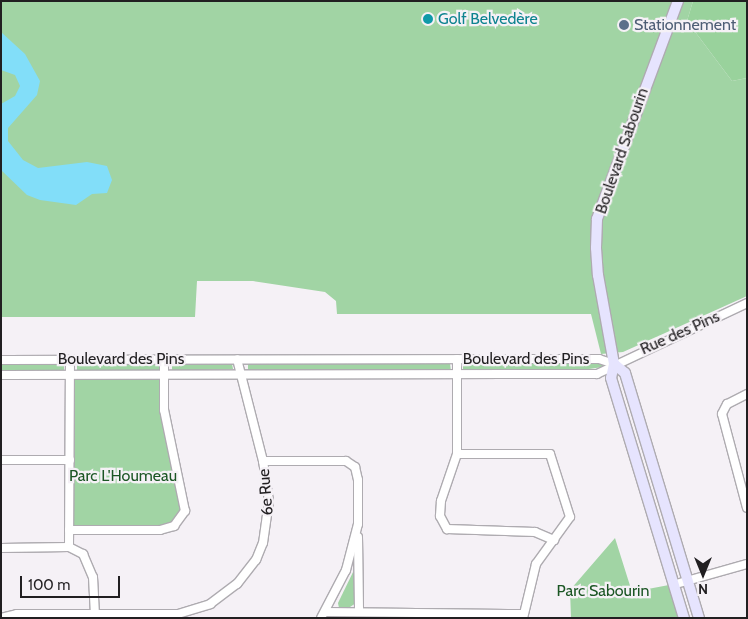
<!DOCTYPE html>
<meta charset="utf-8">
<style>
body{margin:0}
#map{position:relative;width:748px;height:619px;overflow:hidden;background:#f5f1f6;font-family:Cabin,sans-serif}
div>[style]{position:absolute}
.green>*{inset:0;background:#a1d4a4}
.forest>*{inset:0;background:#99d29c}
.water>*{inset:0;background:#82def9}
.roads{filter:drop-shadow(1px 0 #aeabb0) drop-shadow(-1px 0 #aeabb0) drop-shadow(0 1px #aeabb0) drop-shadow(0 -1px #aeabb0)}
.street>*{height:8px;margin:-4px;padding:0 4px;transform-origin:4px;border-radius:4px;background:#fff}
.secondary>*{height:10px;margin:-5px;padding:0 5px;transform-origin:5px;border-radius:5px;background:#e6e4fe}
.dots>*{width:14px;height:14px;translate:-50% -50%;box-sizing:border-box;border:2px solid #f5f1f6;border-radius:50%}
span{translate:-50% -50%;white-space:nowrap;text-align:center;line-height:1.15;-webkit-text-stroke:4.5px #f5f1f6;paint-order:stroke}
.culture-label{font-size:16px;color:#0d838f}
.left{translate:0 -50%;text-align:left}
.service-label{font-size:16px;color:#4e5e75}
.street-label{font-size:16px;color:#211f21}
.park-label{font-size:16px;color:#1b5624}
.frame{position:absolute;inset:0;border:2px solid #211f21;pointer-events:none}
.north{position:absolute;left:678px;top:549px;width:50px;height:50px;-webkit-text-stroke:4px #f5f1f6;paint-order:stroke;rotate:180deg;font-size:14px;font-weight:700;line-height:20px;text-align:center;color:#211f21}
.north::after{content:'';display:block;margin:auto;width:18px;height:22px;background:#211f21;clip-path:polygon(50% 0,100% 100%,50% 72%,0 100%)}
.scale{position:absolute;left:20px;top:576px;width:100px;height:22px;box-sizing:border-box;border:2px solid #211f21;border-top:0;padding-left:6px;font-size:15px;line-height:18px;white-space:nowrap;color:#211f21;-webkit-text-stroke:4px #f5f1f6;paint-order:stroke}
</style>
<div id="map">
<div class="green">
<div style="clip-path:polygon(1px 1px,693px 1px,687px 21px,732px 81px,747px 78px,747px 296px,623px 352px,601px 354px,591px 314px,337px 314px,336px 301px,325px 292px,253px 281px,197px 281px,195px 317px,1px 317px)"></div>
<div style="clip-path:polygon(603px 363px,603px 367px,582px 370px,463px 371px,463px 364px)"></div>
<div style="clip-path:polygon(172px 364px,232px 364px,233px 369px,172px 371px)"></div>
<div style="clip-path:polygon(248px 364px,450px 364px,451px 371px,248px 371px)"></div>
<div style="clip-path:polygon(1px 365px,64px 365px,64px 371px,1px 371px)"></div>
<div style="clip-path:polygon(77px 365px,159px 365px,159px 371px,77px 371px)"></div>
<div style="clip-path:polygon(164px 374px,164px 410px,185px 511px,174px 526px,69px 530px,70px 375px)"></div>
<div style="clip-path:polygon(615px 538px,632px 592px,669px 585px,679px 618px,571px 618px,570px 590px)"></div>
<div style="clip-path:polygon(355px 568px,356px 603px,350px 607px,339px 608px,338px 603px)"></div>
</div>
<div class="forest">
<div style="clip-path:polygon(693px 1px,747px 1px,747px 78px,732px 81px,687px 21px)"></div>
</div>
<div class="water">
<div style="clip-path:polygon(1px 32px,25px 54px,40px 81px,37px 95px,8px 128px,8px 141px,23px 160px,38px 168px,87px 162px,107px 166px,112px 180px,107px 193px,92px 194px,76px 205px,40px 200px,27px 195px,1px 170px,1px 104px,15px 96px,20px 86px,15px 75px,1px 70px)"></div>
</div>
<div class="roads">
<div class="street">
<div style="left:457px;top:359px;width:95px;rotate:90deg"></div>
<div style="left:457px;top:454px;width:50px;rotate:108.8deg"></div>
<div style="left:441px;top:501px;width:15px;rotate:94deg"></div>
<div style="left:440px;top:516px;width:15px;rotate:62deg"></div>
<div style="left:447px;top:529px;width:88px;rotate:2deg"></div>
<div style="left:535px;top:532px;width:21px;rotate:23deg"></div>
<div style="left:1px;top:360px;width:598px;rotate:-0.1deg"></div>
<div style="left:599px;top:359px;width:16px;rotate:18deg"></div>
<div style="left:1px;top:375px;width:596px;rotate:-0.1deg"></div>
<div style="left:597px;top:374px;width:166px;rotate:-25.3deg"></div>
<div style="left:747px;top:394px;width:22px;rotate:153deg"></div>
<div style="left:727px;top:404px;width:11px;rotate:117deg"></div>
<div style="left:722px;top:414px;width:97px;rotate:75.1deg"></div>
<div style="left:457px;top:454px;width:93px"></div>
<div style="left:550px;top:454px;width:66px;rotate:72.4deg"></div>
<div style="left:570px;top:517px;width:58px;rotate:125.9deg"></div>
<div style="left:536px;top:564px;width:56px;rotate:103.5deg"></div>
<div style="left:1px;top:460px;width:69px"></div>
<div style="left:263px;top:461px;width:83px"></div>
<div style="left:346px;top:461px;width:11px;rotate:34deg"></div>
<div style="left:355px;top:467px;width:13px;rotate:77deg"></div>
<div style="left:358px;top:480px;width:44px;rotate:90deg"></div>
<div style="left:358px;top:524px;width:48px;rotate:104.6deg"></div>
<div style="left:346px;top:570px;width:54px;rotate:117.5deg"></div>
<div style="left:69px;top:530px;width:91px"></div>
<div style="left:160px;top:530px;width:15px;rotate:-16deg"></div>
<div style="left:174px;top:526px;width:19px;rotate:-54deg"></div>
<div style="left:185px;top:511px;width:103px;rotate:-101.7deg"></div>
<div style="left:164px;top:410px;width:51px;rotate:-90deg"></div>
<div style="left:358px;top:537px;width:75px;rotate:89.2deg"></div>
<div style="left:69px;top:547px;width:187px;rotate:-89.7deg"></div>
<div style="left:1px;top:548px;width:68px;rotate:-0.8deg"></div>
<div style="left:69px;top:547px;width:16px;rotate:27deg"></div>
<div style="left:83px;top:554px;width:25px;rotate:67deg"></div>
<div style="left:93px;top:577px;width:37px;rotate:87deg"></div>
<div style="left:676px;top:584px;width:74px;rotate:-15.7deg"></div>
<div style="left:325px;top:612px;width:198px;rotate:0.6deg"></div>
<div style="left:1px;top:618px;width:16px;rotate:-14deg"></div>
<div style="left:17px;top:614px;width:161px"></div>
<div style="left:178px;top:614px;width:34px;rotate:-17deg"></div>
<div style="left:210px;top:604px;width:34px;rotate:-37deg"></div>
<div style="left:237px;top:584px;width:31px;rotate:-52deg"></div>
<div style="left:256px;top:560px;width:18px;rotate:-68deg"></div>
<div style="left:263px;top:543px;width:42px;rotate:-81.9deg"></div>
<div style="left:269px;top:501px;width:40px;rotate:-98.5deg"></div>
<div style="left:263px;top:461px;width:105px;rotate:-104.3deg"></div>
</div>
<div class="secondary">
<div style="left:678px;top:1px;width:233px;rotate:110.4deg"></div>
<div style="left:597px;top:219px;width:29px;rotate:92deg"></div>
<div style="left:596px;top:248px;width:27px;rotate:86deg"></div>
<div style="left:598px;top:275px;width:90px;rotate:79.8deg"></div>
<div style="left:614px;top:364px;width:14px;rotate:102deg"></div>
<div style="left:611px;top:378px;width:251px;rotate:73.1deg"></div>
<div style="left:614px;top:364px;width:14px;rotate:39deg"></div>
<div style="left:625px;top:373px;width:256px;rotate:73.2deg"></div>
</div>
</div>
<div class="dots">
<div style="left:428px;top:19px;background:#0f9aa8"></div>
<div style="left:624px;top:25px;background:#5c6f8a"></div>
</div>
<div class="culture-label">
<span class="left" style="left:438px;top:19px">Golf Belvedère</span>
</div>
<div class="service-label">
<span class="left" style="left:634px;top:25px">Stationnement</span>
</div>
<div class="street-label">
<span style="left:622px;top:151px;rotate:-71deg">Boulevard Sabourin</span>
<span style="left:680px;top:333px;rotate:-24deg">Rue des Pins</span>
<span style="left:121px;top:359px">Boulevard des Pins</span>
<span style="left:526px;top:359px">Boulevard des Pins</span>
<span style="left:266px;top:492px;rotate:-95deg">6e Rue</span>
</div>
<div class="park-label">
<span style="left:123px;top:476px">Parc L'Houmeau</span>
<span style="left:603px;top:591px">Parc Sabourin</span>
</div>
<div class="frame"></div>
<div class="north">N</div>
<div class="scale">100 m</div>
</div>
